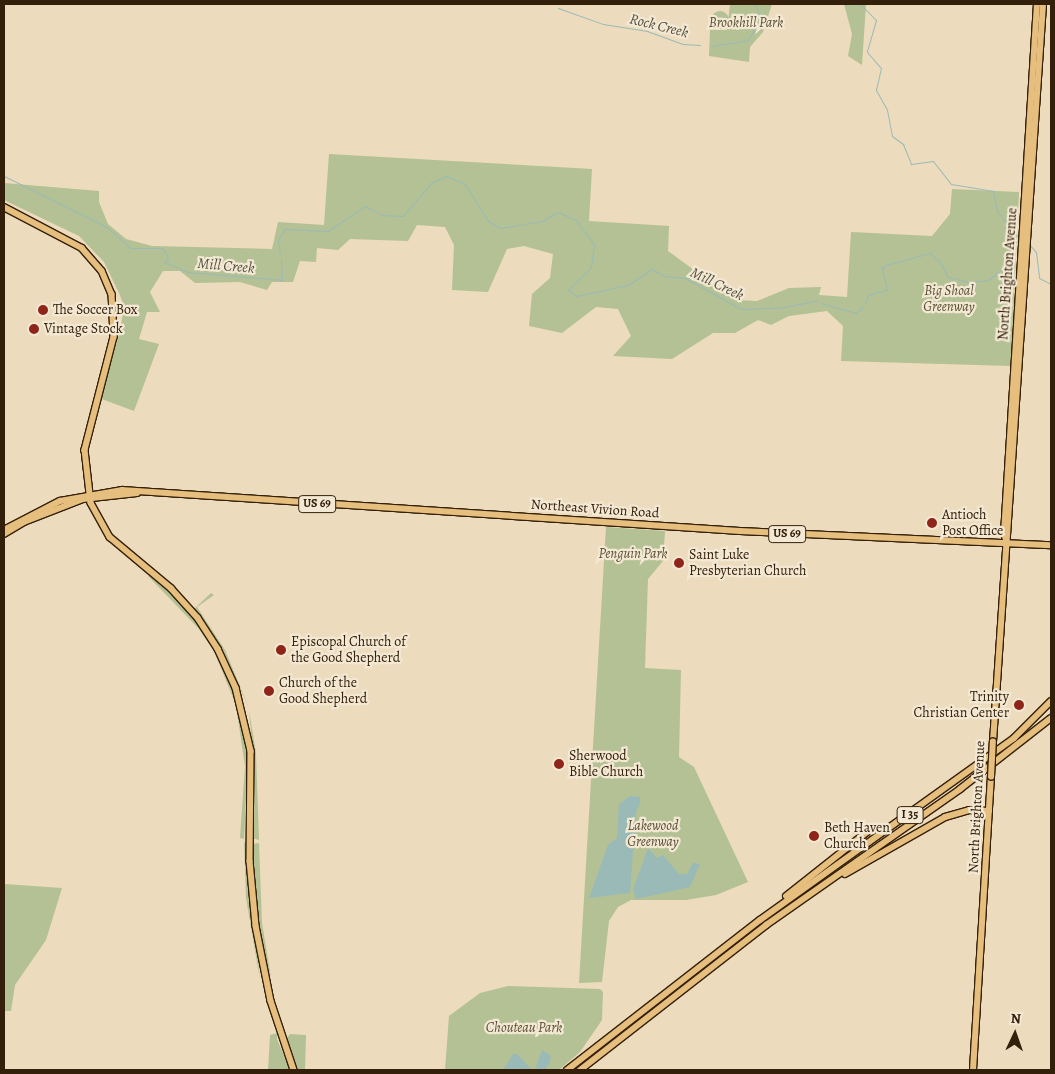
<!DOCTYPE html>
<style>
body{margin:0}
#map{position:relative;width:1055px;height:1074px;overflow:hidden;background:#ecdbbc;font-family:Alegreya,serif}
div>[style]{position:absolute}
.green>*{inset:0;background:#b3c194}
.round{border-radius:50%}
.water>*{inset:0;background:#9abab7}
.stream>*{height:1px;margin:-0.5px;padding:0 0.5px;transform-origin:0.5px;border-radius:0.5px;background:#9abab7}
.roads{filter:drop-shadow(1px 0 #34200a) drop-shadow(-1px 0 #34200a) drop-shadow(0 1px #34200a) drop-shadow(0 -1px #34200a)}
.major>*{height:5.5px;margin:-2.75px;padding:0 2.75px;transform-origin:2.75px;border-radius:2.75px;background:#e6be7e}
.highway>*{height:6px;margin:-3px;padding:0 3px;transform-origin:3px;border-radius:3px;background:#e6be7e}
.bridges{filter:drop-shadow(1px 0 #34200a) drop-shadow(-1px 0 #34200a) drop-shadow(0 1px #34200a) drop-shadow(0 -1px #34200a)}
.major-bridge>*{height:5.5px;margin:-2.75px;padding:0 2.75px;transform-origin:2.75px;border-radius:2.75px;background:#e6be7e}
.dots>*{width:14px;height:14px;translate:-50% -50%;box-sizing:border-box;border:2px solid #f3e8d3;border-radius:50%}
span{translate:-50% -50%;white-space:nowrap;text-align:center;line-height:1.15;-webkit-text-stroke:4.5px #f3e8d3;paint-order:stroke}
.shield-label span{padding:1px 4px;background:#f3e8d3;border:1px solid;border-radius:4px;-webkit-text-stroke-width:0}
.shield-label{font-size:12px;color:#34200a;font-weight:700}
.park-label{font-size:14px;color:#5a5033;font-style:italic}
.street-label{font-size:14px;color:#34200a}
.poi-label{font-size:14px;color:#34200a}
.left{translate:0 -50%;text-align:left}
.right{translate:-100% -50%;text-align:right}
.water-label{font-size:15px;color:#534e3e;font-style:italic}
.frame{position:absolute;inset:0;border:5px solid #34200a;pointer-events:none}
.north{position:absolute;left:990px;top:1009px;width:50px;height:50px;-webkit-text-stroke:4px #f3e8d3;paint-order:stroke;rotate:3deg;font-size:14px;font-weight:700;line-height:20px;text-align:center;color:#34200a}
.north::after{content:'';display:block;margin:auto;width:18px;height:22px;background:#34200a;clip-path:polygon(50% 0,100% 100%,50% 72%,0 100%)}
</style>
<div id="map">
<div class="green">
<div style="clip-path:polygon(730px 4px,772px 4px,763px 32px,750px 47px,749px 62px,709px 56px,710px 30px,727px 30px)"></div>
<div style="clip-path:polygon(844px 4px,866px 4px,862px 65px,848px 56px,852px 34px)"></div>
<div class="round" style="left:711px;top:11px;width:18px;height:18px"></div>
<div style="clip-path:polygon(329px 154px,592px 169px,589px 221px,669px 226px,668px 251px,735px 300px,757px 301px,789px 288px,821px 287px,819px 295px,847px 297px,851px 232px,932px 236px,950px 214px,952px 189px,1019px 192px,1011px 366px,841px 361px,843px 326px,827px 311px,789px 316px,771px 325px,758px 320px,735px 333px,713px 333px,672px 359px,613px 356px,631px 336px,618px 309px,596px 307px,562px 333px,529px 326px,532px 294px,550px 278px,553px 254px,524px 246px,507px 249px,488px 292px,452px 290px,454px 245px,445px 227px,417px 225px,408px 241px,350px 239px,338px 250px,317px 248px,316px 262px,300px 261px,293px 282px,272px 282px,267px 290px,240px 282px,195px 283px,180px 271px,163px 271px,150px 292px,160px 312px,147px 312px,139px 339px,159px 344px,134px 411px,99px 398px,120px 332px,124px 306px,119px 293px,104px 262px,79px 236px,4px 200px,4px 183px,99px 191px,99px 202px,108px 224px,126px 239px,152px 246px,272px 249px,278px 222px,324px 225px)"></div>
<div style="clip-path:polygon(606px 527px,665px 531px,663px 561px,648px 579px,645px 668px,681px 670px,679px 757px,694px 767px,748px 882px,716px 895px,686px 900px,631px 900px,618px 907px,609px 921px,602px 982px,579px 983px)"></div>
<div style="clip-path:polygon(151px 575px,175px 596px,202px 628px,227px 675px,238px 710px,214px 651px,199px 629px,148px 576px)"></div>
<div style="clip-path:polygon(211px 593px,214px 595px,197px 607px,225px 650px,249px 708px,222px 648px,194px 609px)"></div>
<div style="clip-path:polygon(249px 710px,256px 753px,259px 840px,252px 838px,254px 766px)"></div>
<div style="clip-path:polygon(237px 713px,244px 729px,248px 759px,244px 839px,240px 838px,245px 766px)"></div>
<div style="clip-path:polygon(244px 842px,246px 844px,260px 980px,246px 898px)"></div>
<div style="clip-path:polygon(259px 843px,262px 923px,271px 978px,263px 951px,254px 879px,253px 844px)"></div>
<div style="clip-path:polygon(4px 884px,62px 888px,46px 940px,15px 985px,11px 1011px,4px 1011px)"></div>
<div style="clip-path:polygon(508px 986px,600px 989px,603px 992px,602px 1020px,580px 1052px,559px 1070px,445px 1070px,449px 1016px,480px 993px)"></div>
<div style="clip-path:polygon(277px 1033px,277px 1039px,290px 1070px,268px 1070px,270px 1035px)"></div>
<div style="clip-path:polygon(290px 1034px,306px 1035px,305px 1070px,297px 1070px,286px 1039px)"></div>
</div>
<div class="water">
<div style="clip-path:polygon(630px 796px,640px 797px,640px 803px,636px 812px,630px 893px,589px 898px,608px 845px,617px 838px,619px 804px)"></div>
<div style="clip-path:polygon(648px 848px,657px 858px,663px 855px,679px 874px,687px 874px,693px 863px,700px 864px,690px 887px,636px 899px,633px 889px)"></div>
<div style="clip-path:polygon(542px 1050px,551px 1056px,549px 1064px,545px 1070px,535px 1070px)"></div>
<div style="clip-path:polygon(513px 1054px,517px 1054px,532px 1070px,503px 1070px)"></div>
</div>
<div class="stream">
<div style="left:860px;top:4px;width:23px;rotate:45deg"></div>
<div style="left:876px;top:20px;width:33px;rotate:106deg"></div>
<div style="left:867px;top:52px;width:21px;rotate:49deg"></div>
<div style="left:881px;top:68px;width:23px;rotate:103deg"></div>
<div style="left:876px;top:90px;width:23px;rotate:61deg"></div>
<div style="left:887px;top:110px;width:26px;rotate:79deg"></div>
<div style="left:892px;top:136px;width:14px;rotate:36deg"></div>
<div style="left:903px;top:144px;width:22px;rotate:68deg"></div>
<div style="left:911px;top:164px;width:22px;rotate:-8deg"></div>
<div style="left:933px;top:161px;width:29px;rotate:52deg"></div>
<div style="left:951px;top:184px;width:43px;rotate:9.5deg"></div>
<div style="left:993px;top:191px;width:20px;rotate:79deg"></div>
<div style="left:997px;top:211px;width:36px;rotate:51deg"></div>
<div style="left:558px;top:8px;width:48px;rotate:19.6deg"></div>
<div style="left:603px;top:24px;width:45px;rotate:9deg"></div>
<div style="left:647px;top:31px;width:38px;rotate:20deg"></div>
<div style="left:683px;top:44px;width:17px;rotate:3deg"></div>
<div style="left:712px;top:46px;width:36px;rotate:-9deg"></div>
<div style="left:748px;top:40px;width:22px;rotate:-60deg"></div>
<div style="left:759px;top:21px;width:17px;rotate:-100deg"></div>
<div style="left:4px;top:176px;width:115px;rotate:26.3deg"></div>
<div style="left:107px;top:227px;width:31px;rotate:42deg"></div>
<div style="left:130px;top:248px;width:32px"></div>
<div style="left:162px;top:248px;width:11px;rotate:56deg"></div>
<div style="left:168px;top:257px;width:6px;rotate:129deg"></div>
<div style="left:164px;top:262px;width:25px;rotate:23deg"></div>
<div style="left:187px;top:272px;width:95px;rotate:4.8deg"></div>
<div style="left:282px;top:280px;width:22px;rotate:-93deg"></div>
<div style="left:1029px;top:244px;width:11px;rotate:49deg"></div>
<div style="left:1036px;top:252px;width:26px;rotate:83deg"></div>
<div style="left:1039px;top:278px;width:13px;rotate:27deg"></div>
<div style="left:280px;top:254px;width:14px;rotate:-98deg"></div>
<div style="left:278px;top:240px;width:13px;rotate:-58deg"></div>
<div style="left:285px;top:229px;width:43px;rotate:2.7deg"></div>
<div style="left:328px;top:231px;width:45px;rotate:-34deg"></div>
<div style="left:365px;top:206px;width:19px;rotate:28deg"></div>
<div style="left:382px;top:215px;width:21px;rotate:3deg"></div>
<div style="left:403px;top:216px;width:43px;rotate:-49.7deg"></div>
<div style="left:431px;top:183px;width:17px;rotate:-25deg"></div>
<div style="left:446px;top:176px;width:21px;rotate:23deg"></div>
<div style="left:465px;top:184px;width:44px;rotate:58.1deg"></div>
<div style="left:488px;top:221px;width:14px;rotate:30deg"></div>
<div style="left:500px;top:228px;width:43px;rotate:-9.5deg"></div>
<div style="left:542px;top:221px;width:18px;rotate:-29deg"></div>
<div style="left:558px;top:212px;width:20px;rotate:24deg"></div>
<div style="left:576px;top:220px;width:31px;rotate:54deg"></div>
<div style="left:594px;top:245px;width:22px;rotate:98deg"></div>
<div style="left:591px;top:267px;width:33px;rotate:135deg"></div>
<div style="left:568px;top:290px;width:11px;rotate:34deg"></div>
<div style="left:577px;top:296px;width:52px;rotate:-12.2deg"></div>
<div style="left:628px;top:285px;width:29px;rotate:-34deg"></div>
<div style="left:652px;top:269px;width:14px;rotate:30deg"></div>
<div style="left:664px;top:276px;width:21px;rotate:5deg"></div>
<div style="left:685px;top:278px;width:64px;rotate:29deg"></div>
<div style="left:741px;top:309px;width:38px;rotate:-2deg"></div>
<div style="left:779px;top:308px;width:38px;rotate:-11deg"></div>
<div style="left:821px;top:303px;width:35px;rotate:16deg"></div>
<div style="left:855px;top:313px;width:10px;rotate:-37deg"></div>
<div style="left:865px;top:303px;width:9px;rotate:-69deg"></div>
<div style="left:868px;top:295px;width:20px;rotate:-15deg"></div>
<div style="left:887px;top:290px;width:23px;rotate:-103deg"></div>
<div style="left:882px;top:268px;width:5px;rotate:-37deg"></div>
<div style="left:886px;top:265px;width:46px;rotate:-15.3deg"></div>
<div style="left:930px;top:253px;width:13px;rotate:42deg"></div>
<div style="left:940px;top:262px;width:17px;rotate:62deg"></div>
<div style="left:948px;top:277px;width:21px;rotate:14deg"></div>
<div style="left:968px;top:282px;width:20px;rotate:-6deg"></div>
<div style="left:988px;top:280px;width:18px;rotate:-38deg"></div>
<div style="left:1002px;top:269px;width:27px;rotate:-66deg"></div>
<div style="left:1013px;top:244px;width:7px;rotate:-34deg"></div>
</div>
<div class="roads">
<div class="major">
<div style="left:4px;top:207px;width:88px;rotate:27.7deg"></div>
<div style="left:82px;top:248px;width:30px;rotate:49deg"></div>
<div style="left:102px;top:271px;width:25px;rotate:67deg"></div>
<div style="left:112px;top:294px;width:43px;rotate:87.3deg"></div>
<div style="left:114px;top:337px;width:117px;rotate:104.4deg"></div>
<div style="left:85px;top:450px;width:53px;rotate:83.5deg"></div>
<div style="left:91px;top:503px;width:39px;rotate:61deg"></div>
<div style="left:110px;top:537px;width:80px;rotate:39.9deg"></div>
<div style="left:171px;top:588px;width:40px;rotate:48deg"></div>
<div style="left:198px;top:618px;width:37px;rotate:57deg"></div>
<div style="left:218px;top:649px;width:43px;rotate:65.2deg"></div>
<div style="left:236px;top:688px;width:65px;rotate:76.6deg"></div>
<div style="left:251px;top:751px;width:110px;rotate:90.5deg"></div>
<div style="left:250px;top:861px;width:65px;rotate:84.7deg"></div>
<div style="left:256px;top:926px;width:76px;rotate:78.7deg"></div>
<div style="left:271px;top:1001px;width:73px;rotate:71.6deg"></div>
<div style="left:4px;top:530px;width:63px;rotate:-27.4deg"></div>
<div style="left:60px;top:501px;width:63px;rotate:-10.1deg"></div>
<div style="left:122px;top:490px;width:619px;rotate:3.8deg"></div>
<div style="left:740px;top:531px;width:311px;rotate:2.6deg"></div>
<div style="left:4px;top:534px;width:23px;rotate:-31deg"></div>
<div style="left:24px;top:522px;width:63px;rotate:-21.3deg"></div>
<div style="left:83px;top:499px;width:54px;rotate:-6.3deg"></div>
<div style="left:1007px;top:543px;width:9px;rotate:-108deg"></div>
<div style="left:1004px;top:534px;width:531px;rotate:-86.44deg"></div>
<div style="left:993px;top:742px;width:740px;rotate:-86.12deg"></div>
<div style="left:973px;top:1070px;width:294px;rotate:-86.5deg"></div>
</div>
<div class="highway">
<div style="left:845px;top:874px;width:115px;rotate:-29.7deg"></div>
<div style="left:945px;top:817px;width:25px;rotate:-16deg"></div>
<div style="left:969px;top:810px;width:20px;rotate:3deg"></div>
<div style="left:786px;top:896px;width:103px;rotate:-38.3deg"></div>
<div style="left:567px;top:1070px;width:244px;rotate:-37.9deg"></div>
<div style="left:760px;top:920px;width:312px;rotate:-35.6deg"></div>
<div style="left:1014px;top:738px;width:52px;rotate:-45deg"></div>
<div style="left:580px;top:1070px;width:236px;rotate:-37.9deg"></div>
<div style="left:766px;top:925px;width:237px;rotate:-35deg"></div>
<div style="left:960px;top:789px;width:115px;rotate:-38deg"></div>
</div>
</div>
<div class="bridges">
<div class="major-bridge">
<div style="left:991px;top:777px;width:35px;rotate:-87deg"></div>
</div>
</div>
<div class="dots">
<div style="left:43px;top:310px;background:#8f2418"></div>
<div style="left:34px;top:329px;background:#8f2418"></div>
<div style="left:932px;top:523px;background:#8f2418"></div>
<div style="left:679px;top:563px;background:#8f2418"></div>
<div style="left:281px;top:650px;background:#8f2418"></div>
<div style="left:269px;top:691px;background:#8f2418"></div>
<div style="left:1019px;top:705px;background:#8f2418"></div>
<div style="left:559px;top:764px;background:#8f2418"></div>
<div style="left:814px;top:836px;background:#8f2418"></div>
</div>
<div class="shield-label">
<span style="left:317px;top:504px">US 69</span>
<span style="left:787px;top:534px">US 69</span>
<span style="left:910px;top:815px">I 35</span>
</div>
<div class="park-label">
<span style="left:746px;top:23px">Brookhill Park</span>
<span style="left:949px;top:299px">Big Shoal<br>Greenway</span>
<span style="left:633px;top:554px">Penguin Park</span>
<span style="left:653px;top:834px">Lakewood<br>Greenway</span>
<span style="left:524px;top:1028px">Chouteau Park</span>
</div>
<div class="street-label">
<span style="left:1008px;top:274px;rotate:-86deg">North Brighton Avenue</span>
<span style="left:595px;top:509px;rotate:4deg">Northeast Vivion Road</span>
<span style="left:977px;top:807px;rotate:-87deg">North Brighton Avenue</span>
</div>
<div class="poi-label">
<span class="left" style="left:53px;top:310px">The Soccer Box</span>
<span class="left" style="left:44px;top:329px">Vintage Stock</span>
<span class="left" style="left:942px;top:523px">Antioch<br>Post Office</span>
<span class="left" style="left:689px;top:563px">Saint Luke<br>Presbyterian Church</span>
<span class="left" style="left:291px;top:650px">Episcopal Church of<br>the Good Shepherd</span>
<span class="left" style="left:279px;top:691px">Church of the<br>Good Shepherd</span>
<span class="right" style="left:1009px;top:705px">Trinity<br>Christian Center</span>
<span class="left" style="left:569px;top:764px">Sherwood<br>Bible Church</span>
<span class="left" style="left:824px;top:836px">Beth Haven<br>Church</span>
</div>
<div class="water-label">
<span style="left:659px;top:26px;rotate:14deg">Rock Creek</span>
<span style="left:226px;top:266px;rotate:5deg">Mill Creek</span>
<span style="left:717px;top:284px;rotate:26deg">Mill Creek</span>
</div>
<div class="frame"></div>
<div class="north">N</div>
</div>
